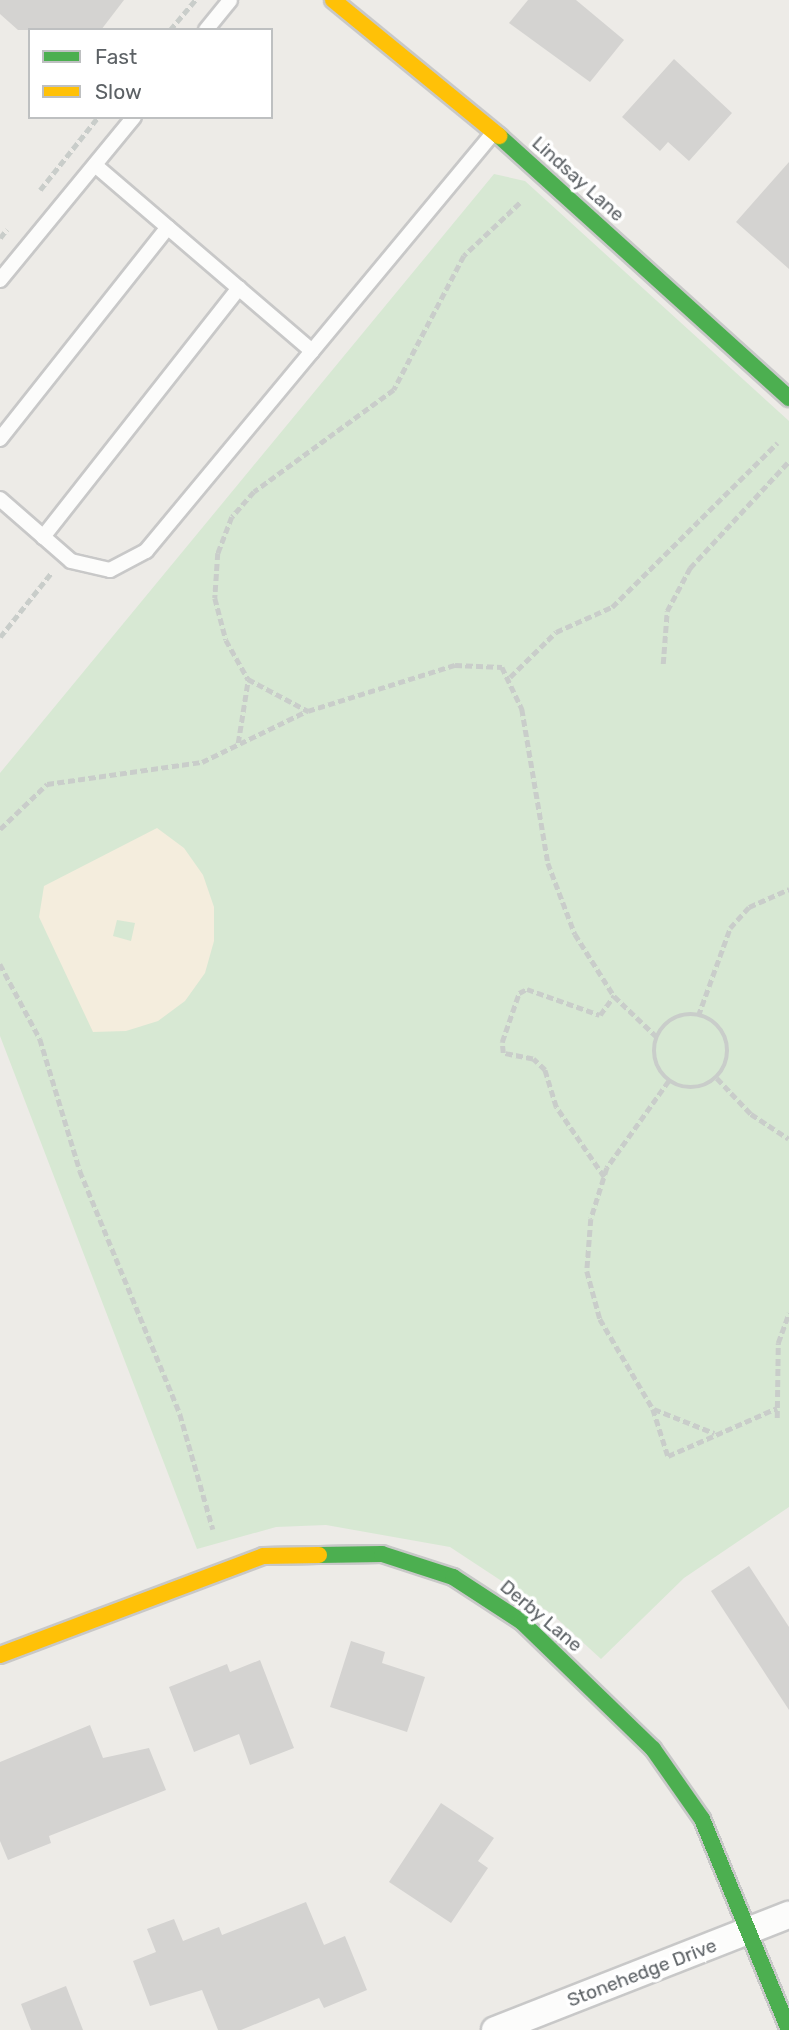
<!DOCTYPE html>
<style>
body{margin:0}
#map{position:relative;width:789px;height:2030px;overflow:hidden;background:#edebe7;font-family:Rubik,sans-serif}
div>[style]{position:absolute}
.green>*{inset:0;background:#d7e8d3}
.sand>*{inset:0;background:#f4eddd}
.building>*{inset:0;background:#d4d3d1}
.path>*{height:4.5px;margin-top:-2.25px;transform-origin:0;background:repeating-linear-gradient(90deg,#c9cdca 0 7px,transparent 0 10.5px)}
.path>.ring{margin:-2.25px;padding:0;box-sizing:content-box;background:none;border:4.5px solid #c9cdca;border-radius:50%}
.roads{filter:drop-shadow(2px 0 #c8c8c8) drop-shadow(-2px 0 #c8c8c8) drop-shadow(0 2px #c8c8c8) drop-shadow(0 -2px #c8c8c8)}
.lane>*{height:14px;margin:-7px;padding:0 7px;transform-origin:7px;border-radius:7px;background:#fcfcfb}
.street>*{height:26px;margin:-13px;padding:0 13px;transform-origin:13px;border-radius:13px;background:#fcfcfb}
.fast>*{height:16px;margin:-8px;padding:0 8px;transform-origin:8px;border-radius:8px;background:#4caf50}
.slow>*{height:16px;margin:-8px;padding:0 8px;transform-origin:8px;border-radius:8px;background:#ffc107}
span{translate:-50% -50%;white-space:nowrap;text-align:center;line-height:1.15;-webkit-text-stroke:7px #fff;paint-order:stroke}
.street-label{font-size:19px;color:#5c6165}
.legend{position:absolute;left:28px;top:28px;width:245px;height:91px;box-sizing:border-box;background:#fff;border:2px solid #bec0c1;margin:0;padding:9px 12px;list-style:none;font-size:21px;color:#5c6165}
.legend li{display:flex;align-items:center;gap:14px;height:35px}
.legend b{width:35px;border:2px solid #bec0c1}
</style>
<div id="map">
<div class="green">
<div style="clip-path:polygon(494px 174px,525px 181px,789px 421px,789px 1507px,684px 1578px,601px 1659px,553px 1615px,450px 1547px,326px 1525px,276px 1527px,197px 1549px,0 1036px,0 773px)"></div>
</div>
<div class="sand">
<div style="clip-path:polygon(evenodd,157px 828px,184px 848px,203px 875px,214px 907px,214px 941px,205px 973px,185px 1001px,158px 1021px,126px 1031px,93px 1032px,39px 917px,44px 886px,157px 828px,117px 920px,135px 923px,131px 941px,113px 936px,117px 920px)"></div>
</div>
<div class="building">
<div style="clip-path:polygon(0 0,124px 0,101px 30px,18px 30px,0 14px)"></div>
<div style="clip-path:polygon(528px 0,576px 0,624px 40px,590px 82px,509px 23px)"></div>
<div style="clip-path:polygon(674px 59px,732px 113px,689px 161px,668px 142px,660px 151px,622px 117px)"></div>
<div style="clip-path:polygon(789px 162px,789px 269px,736px 222px)"></div>
<div style="clip-path:polygon(749px 1566px,789px 1627px,789px 1710px,711px 1591px)"></div>
<div style="clip-path:polygon(351px 1641px,385px 1652px,382px 1663px,425px 1677px,407px 1732px,330px 1707px)"></div>
<div style="clip-path:polygon(260px 1660px,294px 1748px,250px 1765px,239px 1734px,194px 1752px,169px 1687px,227px 1664px,230px 1672px)"></div>
<div style="clip-path:polygon(90px 1725px,103px 1758px,149px 1748px,166px 1790px,49px 1836px,51px 1843px,8px 1860px,0 1841px,0 1762px)"></div>
<div style="clip-path:polygon(441px 1803px,494px 1838px,478px 1861px,488px 1868px,451px 1923px,389px 1882px)"></div>
<div style="clip-path:polygon(306px 1902px,324px 1945px,345px 1936px,367px 1990px,324px 2008px,319px 1998px,241px 2030px,218px 2030px,202px 1990px,150px 2006px,133px 1961px,156px 1952px,147px 1929px,174px 1919px,183px 1941px,219px 1927px,222px 1935px)"></div>
<div style="clip-path:polygon(66px 1986px,83px 2030px,31px 2030px,21px 2004px)"></div>
</div>
<div class="path">
<div style="left:170px;top:30px;width:39px;rotate:-50deg"></div>
<div style="left:40px;top:190px;width:93px;rotate:-51.5deg"></div>
<div style="left:520px;top:203px;width:77px;rotate:136.6deg"></div>
<div style="left:464px;top:256px;width:151px;rotate:117.6deg"></div>
<div style="left:394px;top:390px;width:173px;rotate:143.9deg"></div>
<div style="left:254px;top:492px;width:33px;rotate:131deg"></div>
<div style="left:232px;top:517px;width:39px;rotate:111deg"></div>
<div style="left:218px;top:553px;width:45px;rotate:93.8deg"></div>
<div style="left:215px;top:598px;width:43px;rotate:75.3deg"></div>
<div style="left:226px;top:640px;width:45px;rotate:60.6deg"></div>
<div style="left:248px;top:679px;width:68px;rotate:28.1deg"></div>
<div style="left:308px;top:711px;width:154px;rotate:-17.4deg"></div>
<div style="left:455px;top:665px;width:47px;rotate:2.4deg"></div>
<div style="left:502px;top:667px;width:47px;rotate:64.5deg"></div>
<div style="left:522px;top:709px;width:156px;rotate:80.4deg"></div>
<div style="left:548px;top:863px;width:76px;rotate:69.2deg"></div>
<div style="left:575px;top:934px;width:73px;rotate:57.8deg"></div>
<div style="left:614px;top:996px;width:59px;rotate:43.6deg"></div>
<div style="left:0;top:238px;width:11px;rotate:-52deg"></div>
<div style="left:0;top:637px;width:82px;rotate:-51.4deg"></div>
<div style="left:663px;top:664px;width:53px;rotate:-85.7deg"></div>
<div style="left:667px;top:611px;width:49px;rotate:-61.9deg"></div>
<div style="left:690px;top:568px;width:146px;rotate:-47.2deg"></div>
<div style="left:510px;top:677px;width:64px;rotate:-44.4deg"></div>
<div style="left:556px;top:632px;width:61px;rotate:-24.1deg"></div>
<div style="left:612px;top:607px;width:233px;rotate:-44.8deg"></div>
<div style="left:238px;top:743px;width:64px;rotate:-81deg"></div>
<div style="left:0;top:829px;width:65px;rotate:-43.8deg"></div>
<div style="left:47px;top:784px;width:157px;rotate:-8.1deg"></div>
<div style="left:202px;top:762px;width:117px;rotate:-25.9deg"></div>
<div style="left:0;top:964px;width:85px;rotate:61.9deg"></div>
<div style="left:40px;top:1039px;width:138px;rotate:73.1deg"></div>
<div style="left:80px;top:1171px;width:263px;rotate:67.6deg"></div>
<div style="left:180px;top:1414px;width:120px;rotate:74deg"></div>
<div class="ring" style="left:654px;top:1014px;width:69.5px;height:69.5px"></div>
<div style="left:698px;top:1016px;width:94px;rotate:-70deg"></div>
<div style="left:730px;top:928px;width:28px;rotate:-48deg"></div>
<div style="left:749px;top:907px;width:44px;rotate:-24.2deg"></div>
<div style="left:717px;top:1078px;width:50px;rotate:46.6deg"></div>
<div style="left:751px;top:1114px;width:45px;rotate:33.3deg"></div>
<div style="left:669px;top:1081px;width:107px;rotate:125.5deg"></div>
<div style="left:607px;top:1168px;width:53px;rotate:107.4deg"></div>
<div style="left:591px;top:1219px;width:52px;rotate:94.4deg"></div>
<div style="left:587px;top:1271px;width:50px;rotate:74.8deg"></div>
<div style="left:600px;top:1319px;width:104px;rotate:59.5deg"></div>
<div style="left:653px;top:1409px;width:49px;rotate:72.3deg"></div>
<div style="left:668px;top:1456px;width:119px;rotate:-23.8deg"></div>
<div style="left:604px;top:1177px;width:85px;rotate:-124.4deg"></div>
<div style="left:556px;top:1107px;width:39px;rotate:-107deg"></div>
<div style="left:545px;top:1070px;width:16px;rotate:-137deg"></div>
<div style="left:533px;top:1059px;width:31px;rotate:-169deg"></div>
<div style="left:503px;top:1053px;width:11px;rotate:-95deg"></div>
<div style="left:502px;top:1042px;width:52px;rotate:-70.9deg"></div>
<div style="left:519px;top:993px;width:9px;rotate:-27deg"></div>
<div style="left:527px;top:989px;width:77px;rotate:19.6deg"></div>
<div style="left:600px;top:1015px;width:24px;rotate:-54deg"></div>
<div style="left:654px;top:1409px;width:65px;rotate:21.8deg"></div>
<div style="left:777px;top:1418px;width:75px;rotate:-89.2deg"></div>
<div style="left:778px;top:1343px;width:32px;rotate:-70deg"></div>
</div>
<div class="roads">
<div class="lane">
<div style="left:206px;top:30px;width:38px;rotate:-51deg"></div>
<div style="left:95px;top:165px;width:286px;rotate:40.6deg"></div>
<div style="left:0;top:280px;width:211px;rotate:-50.6deg"></div>
<div style="left:0;top:439px;width:270px;rotate:-51.6deg"></div>
<div style="left:0;top:499px;width:94px;rotate:41.1deg"></div>
<div style="left:71px;top:561px;width:40px;rotate:13deg"></div>
<div style="left:110px;top:570px;width:41px;rotate:-27.8deg"></div>
<div style="left:146px;top:551px;width:545px;rotate:-50.29deg"></div>
<div style="left:43px;top:537px;width:317px;rotate:-51.8deg"></div>
</div>
<div class="street">
<div style="left:495px;top:2030px;width:316px;rotate:-21.4deg"></div>
</div>
<div class="fast">
<div style="left:499px;top:136px;width:391px;rotate:42.1deg"></div>
<div style="left:319px;top:1555px;width:63px;rotate:-0.9deg"></div>
<div style="left:382px;top:1554px;width:75px;rotate:17.9deg"></div>
<div style="left:453px;top:1577px;width:82px;rotate:33.1deg"></div>
<div style="left:522px;top:1622px;width:182px;rotate:44.1deg"></div>
<div style="left:653px;top:1749px;width:85px;rotate:55deg"></div>
<div style="left:702px;top:1819px;width:228px;rotate:67.6deg"></div>
</div>
<div class="slow">
<div style="left:333px;top:0;width:215px;rotate:39.3deg"></div>
<div style="left:0;top:1655px;width:281px;rotate:-20.6deg"></div>
<div style="left:263px;top:1556px;width:56px;rotate:-1deg"></div>
</div>
</div>
<div class="street-label">
<span style="left:578px;top:179px;rotate:42deg">Lindsay Lane</span>
<span style="left:541px;top:1616px;rotate:40deg">Derby Lane</span>
<span style="left:642px;top:1973px;rotate:-21deg">Stonehedge Drive</span>
</div>
<ul class="legend">
<li><b style="height:9px;background:#4caf50"></b>Fast</li>
<li><b style="height:9px;background:#ffc107"></b>Slow</li>
</ul>
</div>
